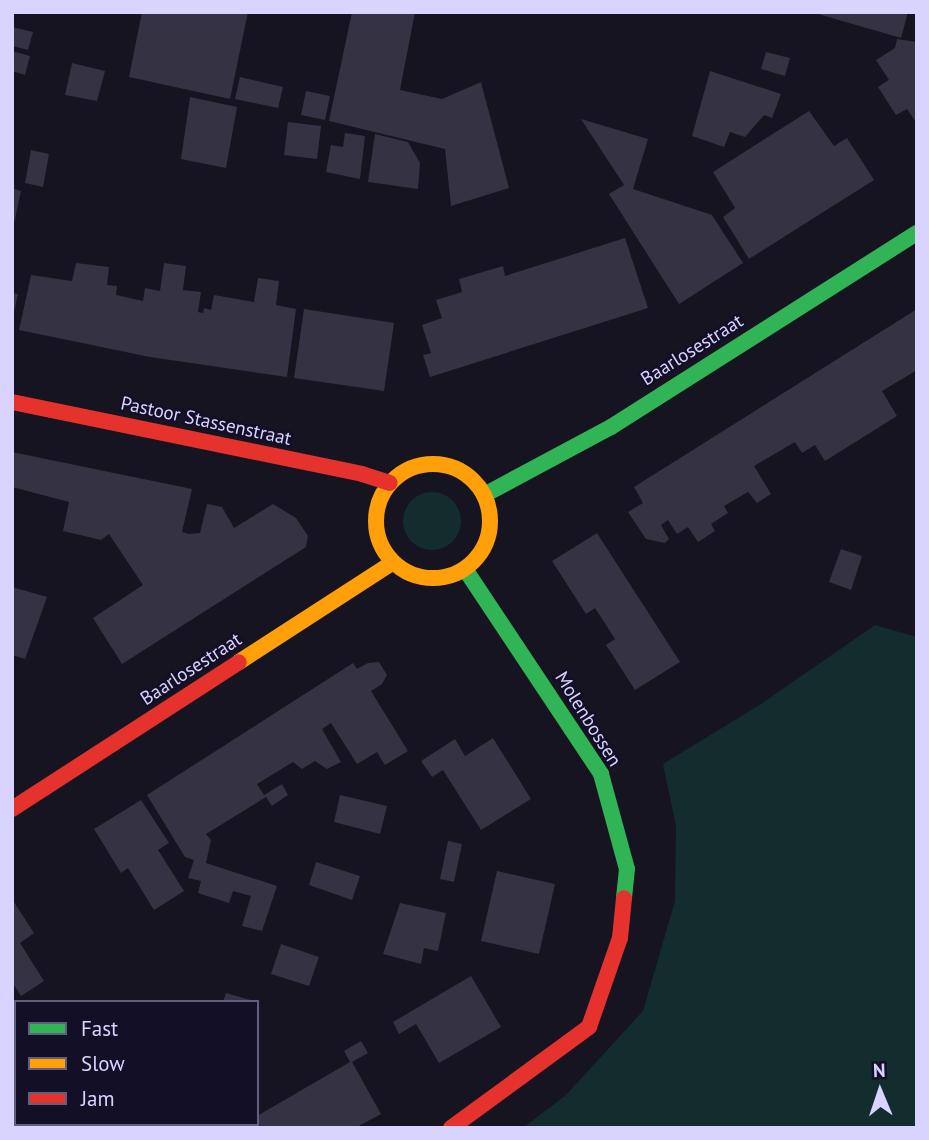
<!DOCTYPE html>
<style>
body{margin:0}
#map{position:relative;width:929px;height:1140px;overflow:hidden;background:#161421;font-family:"PT Sans",sans-serif}
div>[style]{position:absolute}
.green>*{inset:0;background:#132c2d}
.round{border-radius:50%}
.building>*{inset:0;background:#343243}
.fast>*{height:16px;margin:-8px;padding:0 8px;transform-origin:8px;border-radius:8px;background:#30b455}
.slow>*{height:16px;margin:-8px;padding:0 8px;transform-origin:8px;border-radius:8px;background:#ff9f0a}
.slow>.ring{margin:-8px;padding:0;box-sizing:content-box;background:none;border:16px solid #ff9f0a;border-radius:50%}
.jam>*{height:16px;margin:-8px;padding:0 8px;transform-origin:8px;border-radius:8px;background:#e5322d}
span{translate:-50% -50%;white-space:nowrap;text-align:center;line-height:1.15;-webkit-text-stroke:5px #130f26;paint-order:stroke}
.street-label{font-size:19px;color:#d9d4ff}
.frame{position:absolute;inset:0;border:14px solid #d9d4ff;pointer-events:none}
.legend{position:absolute;left:14px;top:1000px;width:245px;height:126px;box-sizing:border-box;background:#130f26;border:2px solid #625e7d;margin:0;padding:9px 12px;list-style:none;font-size:21px;color:#d9d4ff}
.legend li{display:flex;align-items:center;gap:14px;height:35px}
.legend b{width:35px;border:2px solid #625e7d}
.north{position:absolute;left:845px;top:1056px;width:70px;height:70px;-webkit-text-stroke:5px #130f26;paint-order:stroke;rotate:358deg;font-size:19px;font-weight:700;line-height:28px;text-align:center;color:#d9d4ff}
.north::after{content:'';display:block;margin:auto;width:24px;height:32px;background:#d9d4ff;clip-path:polygon(50% 0,100% 100%,50% 72%,0 100%)}
</style>
<div id="map">
<div class="green">
<div class="round" style="left:403px;top:492px;width:58px;height:58px"></div>
<div style="clip-path:polygon(875px 625px,917px 637px,917px 1128px,523px 1128px,566px 1095px,643px 1011px,675px 901px,676px 826px,663px 764px,761px 704px)"></div>
</div>
<div class="building">
<div style="clip-path:polygon(142px 12px,248px 12px,230px 99px,129px 77px)"></div>
<div style="clip-path:polygon(352px 12px,415px 12px,400px 90px,442px 99px,481px 82px,509px 188px,451px 206px,445px 149px,329px 121px)"></div>
<div style="clip-path:polygon(811px 12px,908px 12px,901px 38px)"></div>
<div style="clip-path:polygon(12px 27px,33px 32px,28px 50px,12px 46px)"></div>
<div style="clip-path:polygon(897px 39px,917px 42px,917px 124px,907px 109px,896px 115px,878px 87px,889px 80px,876px 60px,895px 48px)"></div>
<div style="clip-path:polygon(12px 51px,30px 56px,25px 75px,12px 71px)"></div>
<div style="clip-path:polygon(766px 52px,790px 58px,785px 76px,761px 69px)"></div>
<div style="clip-path:polygon(72px 63px,105px 71px,97px 101px,65px 95px)"></div>
<div style="clip-path:polygon(710px 71px,781px 94px,772px 118px,764px 115px,745px 137px,730px 132px,724px 147px,692px 136px)"></div>
<div style="clip-path:polygon(240px 77px,283px 87px,278px 108px,235px 99px)"></div>
<div style="clip-path:polygon(306px 91px,330px 96px,325px 120px,301px 115px)"></div>
<div style="clip-path:polygon(190px 97px,237px 107px,226px 168px,181px 159px)"></div>
<div style="clip-path:polygon(809px 111px,834px 146px,847px 138px,874px 180px,749px 259px,723px 217px,735px 208px,713px 172px)"></div>
<div style="clip-path:polygon(581px 119px,648px 139px,633px 189px,712px 215px,743px 263px,679px 304px,609px 194px,624px 185px)"></div>
<div style="clip-path:polygon(288px 122px,321px 126px,317px 159px,284px 155px)"></div>
<div style="clip-path:polygon(345px 133px,365px 136px,360px 179px,326px 172px,331px 145px,343px 147px)"></div>
<div style="clip-path:polygon(375px 134px,408px 142px,420px 163px,418px 189px,368px 182px)"></div>
<div style="clip-path:polygon(31px 150px,49px 154px,43px 187px,25px 183px)"></div>
<div style="clip-path:polygon(12px 188px,21px 191px,13px 228px,12px 228px)"></div>
<div style="clip-path:polygon(625px 238px,648px 308px,430px 377px,423px 355px,431px 353px,422px 325px,442px 318px,436px 300px,462px 292px,459px 279px,503px 266px,505px 276px)"></div>
<div style="clip-path:polygon(76px 263px,109px 267px,107px 285px,117px 286px,116px 295px,143px 301px,145px 288px,160px 291px,164px 263px,186px 266px,183px 290px,201px 292px,198px 312px,203px 313px,204px 308px,211px 310px,214px 295px,254px 302px,258px 278px,279px 281px,276px 305px,296px 309px,287px 377px,150px 357px,19px 330px,31px 275px,72px 281px)"></div>
<div style="clip-path:polygon(12px 293px,18px 294px,13px 316px,12px 316px)"></div>
<div style="clip-path:polygon(304px 309px,394px 323px,384px 391px,294px 378px)"></div>
<div style="clip-path:polygon(917px 309px,917px 370px,882px 391px,897px 416px,825px 461px,815px 445px,802px 453px,795px 442px,754px 466px,771px 494px,757px 503px,748px 492px,724px 506px,728px 513px,711px 524px,715px 531px,698px 542px,688px 527px,677px 534px,668px 520px,661px 525px,669px 539px,665px 543px,646px 539px,628px 512px,643px 503px,634px 487px)"></div>
<div style="clip-path:polygon(12px 452px,192px 489px,182px 532px,189px 534px,200px 533px,207px 504px,222px 507px,234px 528px,273px 504px,296px 518px,308px 536px,306px 547px,122px 664px,93px 618px,143px 585px,109px 534px,101px 540px,63px 531px,69px 502px,12px 487px)"></div>
<div style="clip-path:polygon(597px 533px,680px 662px,635px 690px,606px 645px,615px 639px,595px 608px,586px 614px,552px 561px)"></div>
<div style="clip-path:polygon(841px 549px,862px 556px,851px 590px,829px 582px)"></div>
<div style="clip-path:polygon(12px 587px,47px 597px,25px 659px,12px 655px)"></div>
<div style="clip-path:polygon(379px 662px,387px 675px,382px 684px,371px 691px,408px 751px,385px 765px,377px 752px,357px 764px,331px 723px,322px 729px,341px 762px,327px 769px,315px 761px,302px 769px,293px 762px,257px 784px,264px 795px,282px 784px,288px 795px,272px 806px,266px 797px,206px 834px,211px 840px,206px 863px,277px 886px,262px 931px,242px 926px,251px 896px,233px 891px,229px 903px,198px 893px,201px 881px,188px 878px,194px 860px,185px 857px,147px 795px,353px 663px,357px 669px,368px 663px)"></div>
<div style="clip-path:polygon(493px 738px,531px 799px,481px 830px,443px 770px,432px 777px,421px 761px,455px 739px,465px 756px)"></div>
<div style="clip-path:polygon(340px 795px,387px 806px,380px 834px,334px 822px)"></div>
<div style="clip-path:polygon(141px 800px,169px 843px,158px 850px,184px 891px,154px 910px,128px 868px,121px 873px,94px 829px)"></div>
<div style="clip-path:polygon(448px 841px,462px 844px,454px 882px,440px 879px)"></div>
<div style="clip-path:polygon(316px 862px,360px 876px,352px 900px,309px 885px)"></div>
<div style="clip-path:polygon(497px 871px,555px 884px,539px 954px,481px 941px)"></div>
<div style="clip-path:polygon(12px 899px,34px 933px,20px 943px,44px 981px,21px 996px,12px 982px)"></div>
<div style="clip-path:polygon(400px 903px,446px 913px,438px 951px,424px 948px,421px 964px,383px 954px)"></div>
<div style="clip-path:polygon(281px 944px,319px 957px,309px 986px,271px 974px)"></div>
<div style="clip-path:polygon(471px 976px,501px 1027px,439px 1063px,416px 1024px,399px 1034px,393px 1022px)"></div>
<div style="clip-path:polygon(226px 993px,254px 1001px,253px 1002px,223px 1002px)"></div>
<div style="clip-path:polygon(12px 1026px,16px 1027px,16px 1070px,12px 1069px)"></div>
<div style="clip-path:polygon(361px 1041px,368px 1053px,352px 1062px,381px 1114px,355px 1128px,237px 1128px,257px 1124px,257px 1116px,350px 1062px,344px 1051px)"></div>
<div style="clip-path:polygon(87px 1124px,122px 1124px,124px 1128px,81px 1128px)"></div>
</div>
<div class="fast">
<div style="left:484px;top:495px;width:144px;rotate:-28.2deg"></div>
<div style="left:611px;top:427px;width:362px;rotate:-32.4deg"></div>
<div style="left:465px;top:569px;width:246px;rotate:56.4deg"></div>
<div style="left:601px;top:774px;width:98px;rotate:74.7deg"></div>
<div style="left:627px;top:869px;width:29px;rotate:96deg"></div>
</div>
<div class="slow">
<div class="ring" style="left:376px;top:464px;width:98px;height:98px"></div>
<div style="left:239px;top:662px;width:182px;rotate:-32.9deg"></div>
</div>
<div class="jam">
<div style="left:12px;top:402px;width:357px;rotate:11.6deg"></div>
<div style="left:362px;top:474px;width:29px;rotate:18deg"></div>
<div style="left:12px;top:809px;width:270px;rotate:-32.9deg"></div>
<div style="left:451px;top:1128px;width:171px;rotate:-36.2deg"></div>
<div style="left:589px;top:1027px;width:94px;rotate:-70.8deg"></div>
<div style="left:620px;top:938px;width:40px;rotate:-84.3deg"></div>
</div>
<div class="street-label">
<span style="left:692px;top:350px;rotate:-32deg">Baarlosestraat</span>
<span style="left:206px;top:421px;rotate:12deg">Pastoor Stassenstraat</span>
<span style="left:191px;top:669px;rotate:-33deg">Baarlosestraat</span>
<span style="left:588px;top:719px;rotate:58deg">Molenbossen</span>
</div>
<div class="frame"></div>
<ul class="legend">
<li><b style="height:9px;background:#30b455"></b>Fast</li>
<li><b style="height:9px;background:#ff9f0a"></b>Slow</li>
<li><b style="height:9px;background:#e5322d"></b>Jam</li>
</ul>
<div class="north">N</div>
</div>
